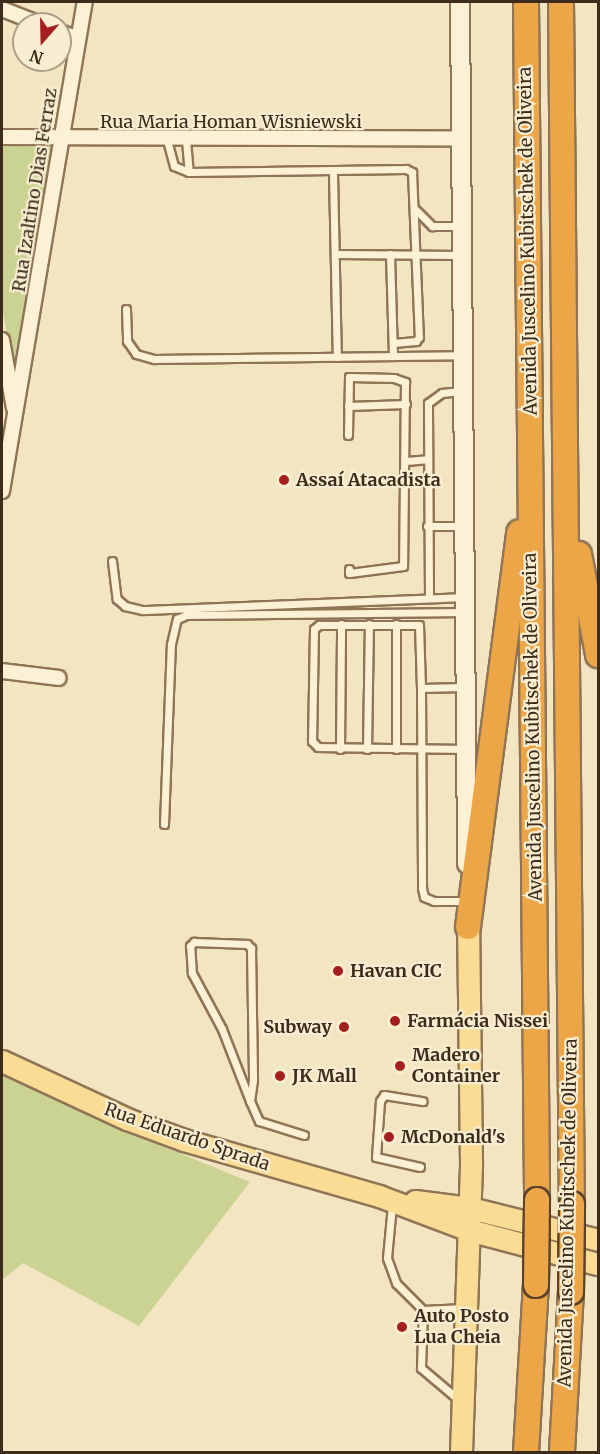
<!DOCTYPE html>
<meta charset="utf-8">
<style>
body{margin:0}
#map{position:relative;width:600px;height:1454px;overflow:hidden;background:#f3e5c1;font-family:Merriweather,serif}
div>[style]{position:absolute}
.green>*{inset:0;background:#cbd393}
.roads{filter:drop-shadow(2px 0 #8f7556) drop-shadow(-2px 0 #8f7556) drop-shadow(0 2px #8f7556) drop-shadow(0 -2px #8f7556)}
.service>*{height:7px;margin:-3.5px;padding:0 3.5px;transform-origin:3.5px;border-radius:3.5px;background:#fdf1d5}
.minor>*{height:14px;margin:-7px;padding:0 7px;transform-origin:7px;border-radius:7px;background:#fdf1d5}
.secondary>*{height:18px;margin:-9px;padding:0 9px;transform-origin:9px;border-radius:9px;background:#fdf1d5}
.primary>*{height:21px;margin:-10.5px;padding:0 10.5px;transform-origin:10.5px;border-radius:10.5px;background:#fadc94}
.motorway>*{height:24px;margin:-12px;padding:0 12px;transform-origin:12px;border-radius:12px;background:#eca648}
.bridges{filter:drop-shadow(2px 0 #5c422b) drop-shadow(-2px 0 #5c422b) drop-shadow(0 2px #5c422b) drop-shadow(0 -2px #5c422b)}
.motorway-bridge>*{height:24px;margin:-12px;padding:0 12px;transform-origin:12px;border-radius:12px;background:#eca648}
.dots>*{width:16px;height:16px;translate:-50% -50%;box-sizing:border-box;border:3px solid #f9eed2;border-radius:50%}
span{translate:-50% -50%;white-space:nowrap;text-align:center;line-height:1.15;-webkit-text-stroke:4.5px #f9eed2;paint-order:stroke}
.street-label{font-size:18px;color:#3d2c1c}
.poi-label{font-size:18px;color:#3d2c1c;font-weight:700}
.left{translate:0 -50%;text-align:left}
.right{translate:-100% -50%;text-align:right}
.frame{position:absolute;inset:0;border:3px solid #3d2c1c;pointer-events:none}
.north{position:absolute;left:12px;top:12px;width:60px;height:60px;box-sizing:border-box;background:#f9eed2;border:2px solid #aea089;border-radius:50%;rotate:200deg;font-size:16px;font-weight:700;line-height:24px;text-align:center;color:#3d2c1c}
.north::after{content:'';display:block;margin:auto;width:21px;height:27px;background:#a51f1f;clip-path:polygon(50% 0,100% 100%,50% 72%,0 100%)}
</style>
<div id="map">
<div class="green">
<div style="clip-path:polygon(2px 145px,54px 148px,16px 384px,2px 307px)"></div>
<div style="clip-path:polygon(2px 1074px,116px 1127px,250px 1182px,139px 1326px,23px 1263px,2px 1280px)"></div>
</div>
<div class="roads">
<div class="service">
<div style="left:167px;top:140px;width:27px;rotate:75deg"></div>
<div style="left:174px;top:166px;width:16px;rotate:22deg"></div>
<div style="left:189px;top:172px;width:217px;rotate:-0.8deg"></div>
<div style="left:406px;top:169px;width:7px;rotate:27deg"></div>
<div style="left:412px;top:172px;width:165px;rotate:87.6deg"></div>
<div style="left:419px;top:337px;width:5px;rotate:127deg"></div>
<div style="left:416px;top:341px;width:23px;rotate:175deg"></div>
<div style="left:186px;top:140px;width:32px;rotate:85deg"></div>
<div style="left:333px;top:173px;width:184px;rotate:88.8deg"></div>
<div style="left:416px;top:210px;width:23px;rotate:45deg"></div>
<div style="left:432px;top:226px;width:28px"></div>
<div style="left:335px;top:254px;width:126px;rotate:0.5deg"></div>
<div style="left:390px;top:254px;width:102px;rotate:88.3deg"></div>
<div style="left:126px;top:309px;width:32px;rotate:88deg"></div>
<div style="left:127px;top:341px;width:16px;rotate:55deg"></div>
<div style="left:136px;top:354px;width:19px;rotate:16deg"></div>
<div style="left:154px;top:359px;width:307px;rotate:-0.7deg"></div>
<div style="left:348px;top:406px;width:58px;rotate:-2deg"></div>
<div style="left:348px;top:435px;width:58px;rotate:-89deg"></div>
<div style="left:349px;top:377px;width:45px;rotate:1.3deg"></div>
<div style="left:394px;top:378px;width:12px;rotate:20deg"></div>
<div style="left:405px;top:382px;width:184px;rotate:90.6deg"></div>
<div style="left:403px;top:566px;width:54px;rotate:172.6deg"></div>
<div style="left:349px;top:573px;width:4px;rotate:-90deg"></div>
<div style="left:406px;top:461px;width:21px;rotate:-5deg"></div>
<div style="left:427px;top:526px;width:36px"></div>
<div style="left:112px;top:561px;width:38px;rotate:83deg"></div>
<div style="left:117px;top:599px;width:11px;rotate:41deg"></div>
<div style="left:125px;top:606px;width:18px;rotate:13deg"></div>
<div style="left:143px;top:610px;width:320px;rotate:-2.3deg"></div>
<div style="left:429px;top:597px;width:194px;rotate:-90.3deg"></div>
<div style="left:428px;top:403px;width:17px;rotate:-36deg"></div>
<div style="left:442px;top:393px;width:19px;rotate:-6deg"></div>
<div style="left:463px;top:687px;width:42px;rotate:178.6deg"></div>
<div style="left:421px;top:688px;width:200px;rotate:89.7deg"></div>
<div style="left:422px;top:888px;width:9px;rotate:77deg"></div>
<div style="left:424px;top:897px;width:11px;rotate:22deg"></div>
<div style="left:434px;top:901px;width:33px"></div>
<div style="left:421px;top:688px;width:63px;rotate:-91.8deg"></div>
<div style="left:419px;top:625px;width:100px;rotate:180deg"></div>
<div style="left:319px;top:625px;width:6px;rotate:141deg"></div>
<div style="left:314px;top:629px;width:112px;rotate:91deg"></div>
<div style="left:312px;top:741px;width:8px;rotate:45deg"></div>
<div style="left:318px;top:747px;width:147px;rotate:0.8deg"></div>
<div style="left:340px;top:749px;width:125px;rotate:-89.5deg"></div>
<div style="left:367px;top:749px;width:125px;rotate:-89.1deg"></div>
<div style="left:396px;top:749px;width:125px;rotate:-90deg"></div>
<div style="left:164px;top:824px;width:180px;rotate:-87.8deg"></div>
<div style="left:171px;top:644px;width:26px;rotate:-77deg"></div>
<div style="left:177px;top:619px;width:10px;rotate:-24deg"></div>
<div style="left:186px;top:615px;width:277px;rotate:-0.6deg"></div>
<div style="left:194px;top:942px;width:53px;rotate:2.2deg"></div>
<div style="left:247px;top:944px;width:6px;rotate:45deg"></div>
<div style="left:251px;top:948px;width:132px;rotate:89.1deg"></div>
<div style="left:253px;top:1080px;width:21px;rotate:98deg"></div>
<div style="left:250px;top:1101px;width:77px;rotate:-111.3deg"></div>
<div style="left:222px;top:1029px;width:64px;rotate:-118.2deg"></div>
<div style="left:192px;top:973px;width:27px;rotate:-94deg"></div>
<div style="left:190px;top:946px;width:6px;rotate:-45deg"></div>
<div style="left:250px;top:1101px;width:22px;rotate:66deg"></div>
<div style="left:259px;top:1121px;width:47px;rotate:17.3deg"></div>
<div style="left:420px;top:1167px;width:45px;rotate:-167.2deg"></div>
<div style="left:376px;top:1157px;width:56px;rotate:-85.9deg"></div>
<div style="left:380px;top:1101px;width:7px;rotate:-56deg"></div>
<div style="left:384px;top:1095px;width:39px;rotate:9deg"></div>
<div style="left:392px;top:1205px;width:53px;rotate:95.4deg"></div>
<div style="left:387px;top:1258px;width:27px;rotate:70deg"></div>
<div style="left:396px;top:1283px;width:38px;rotate:45deg"></div>
<div style="left:423px;top:1310px;width:41px;rotate:-2.8deg"></div>
<div style="left:423px;top:1310px;width:58px;rotate:92deg"></div>
<div style="left:421px;top:1368px;width:50px;rotate:40.1deg"></div>
</div>
<div class="minor">
<div style="left:2px;top:9px;width:41px;rotate:21.5deg"></div>
<div style="left:60px;top:32px;width:19px;rotate:21deg"></div>
<div style="left:2px;top:137px;width:460px;rotate:0.2deg"></div>
<div style="left:2px;top:340px;width:69px;rotate:80deg"></div>
<div style="left:2px;top:491px;width:496px;rotate:-80.4deg"></div>
<div style="left:2px;top:671px;width:57px;rotate:7deg"></div>
</div>
<div class="secondary">
<div style="left:460px;top:2px;width:862px;rotate:89.53deg"></div>
</div>
<div class="primary">
<div style="left:2px;top:1061px;width:138px;rotate:24.9deg"></div>
<div style="left:127px;top:1119px;width:61px;rotate:20.2deg"></div>
<div style="left:184px;top:1140px;width:203px;rotate:16deg"></div>
<div style="left:379px;top:1196px;width:96px;rotate:20.7deg"></div>
<div style="left:469px;top:1230px;width:133px;rotate:14.8deg"></div>
<div style="left:415px;top:1201px;width:55px;rotate:7.3deg"></div>
<div style="left:470px;top:1208px;width:132px;rotate:14deg"></div>
<div style="left:461px;top:1452px;width:290px;rotate:-88deg"></div>
<div style="left:471px;top:1162px;width:235px;rotate:-90.7deg"></div>
</div>
<div class="motorway">
<div style="left:526px;top:2px;width:1198px;rotate:89.47deg"></div>
<div style="left:561px;top:2px;width:1202px;rotate:89.48deg"></div>
<div style="left:579px;top:554px;width:103px;rotate:79.3deg"></div>
<div style="left:468px;top:927px;width:398px;rotate:-82.6deg"></div>
<div style="left:526px;top:1452px;width:167px;rotate:-86.6deg"></div>
<div style="left:562px;top:1452px;width:160px;rotate:-86.8deg"></div>
</div>
</div>
<div class="bridges">
<div class="motorway-bridge">
<div style="left:536px;top:1285px;width:85px;rotate:-89.3deg"></div>
<div style="left:571px;top:1292px;width:88px;rotate:-89.3deg"></div>
</div>
</div>
<div class="dots">
<div style="left:284px;top:480px;background:#a51f1f"></div>
<div style="left:338px;top:971px;background:#a51f1f"></div>
<div style="left:395px;top:1021px;background:#a51f1f"></div>
<div style="left:344px;top:1027px;background:#a51f1f"></div>
<div style="left:400px;top:1066px;background:#a51f1f"></div>
<div style="left:280px;top:1076px;background:#a51f1f"></div>
<div style="left:389px;top:1137px;background:#a51f1f"></div>
<div style="left:402px;top:1327px;background:#a51f1f"></div>
</div>
<div class="street-label">
<span style="left:231px;top:122px">Rua Maria Homan Wisniewski</span>
<span style="left:35px;top:190px;rotate:-81deg">Rua Izaltino Dias Ferraz</span>
<span style="left:528px;top:241px;rotate:-91deg">Avenida Juscelino Kubitschek de Oliveira</span>
<span style="left:533px;top:727px;rotate:-91deg">Avenida Juscelino Kubitschek de Oliveira</span>
<span style="left:187px;top:1137px;rotate:19deg">Rua Eduardo Sprada</span>
<span style="left:568px;top:1213px;rotate:-89deg">Avenida Juscelino Kubitschek de Oliveira</span>
</div>
<div class="poi-label">
<span class="left" style="left:296px;top:480px">Assaí Atacadista</span>
<span class="left" style="left:350px;top:971px">Havan CIC</span>
<span class="left" style="left:407px;top:1021px">Farmácia Nissei</span>
<span class="right" style="left:332px;top:1027px">Subway</span>
<span class="left" style="left:412px;top:1066px">Madero<br>Container</span>
<span class="left" style="left:292px;top:1076px">JK Mall</span>
<span class="left" style="left:401px;top:1137px">McDonald's</span>
<span class="left" style="left:414px;top:1327px">Auto Posto<br>Lua Cheia</span>
</div>
<div class="frame"></div>
<div class="north">N</div>
</div>
